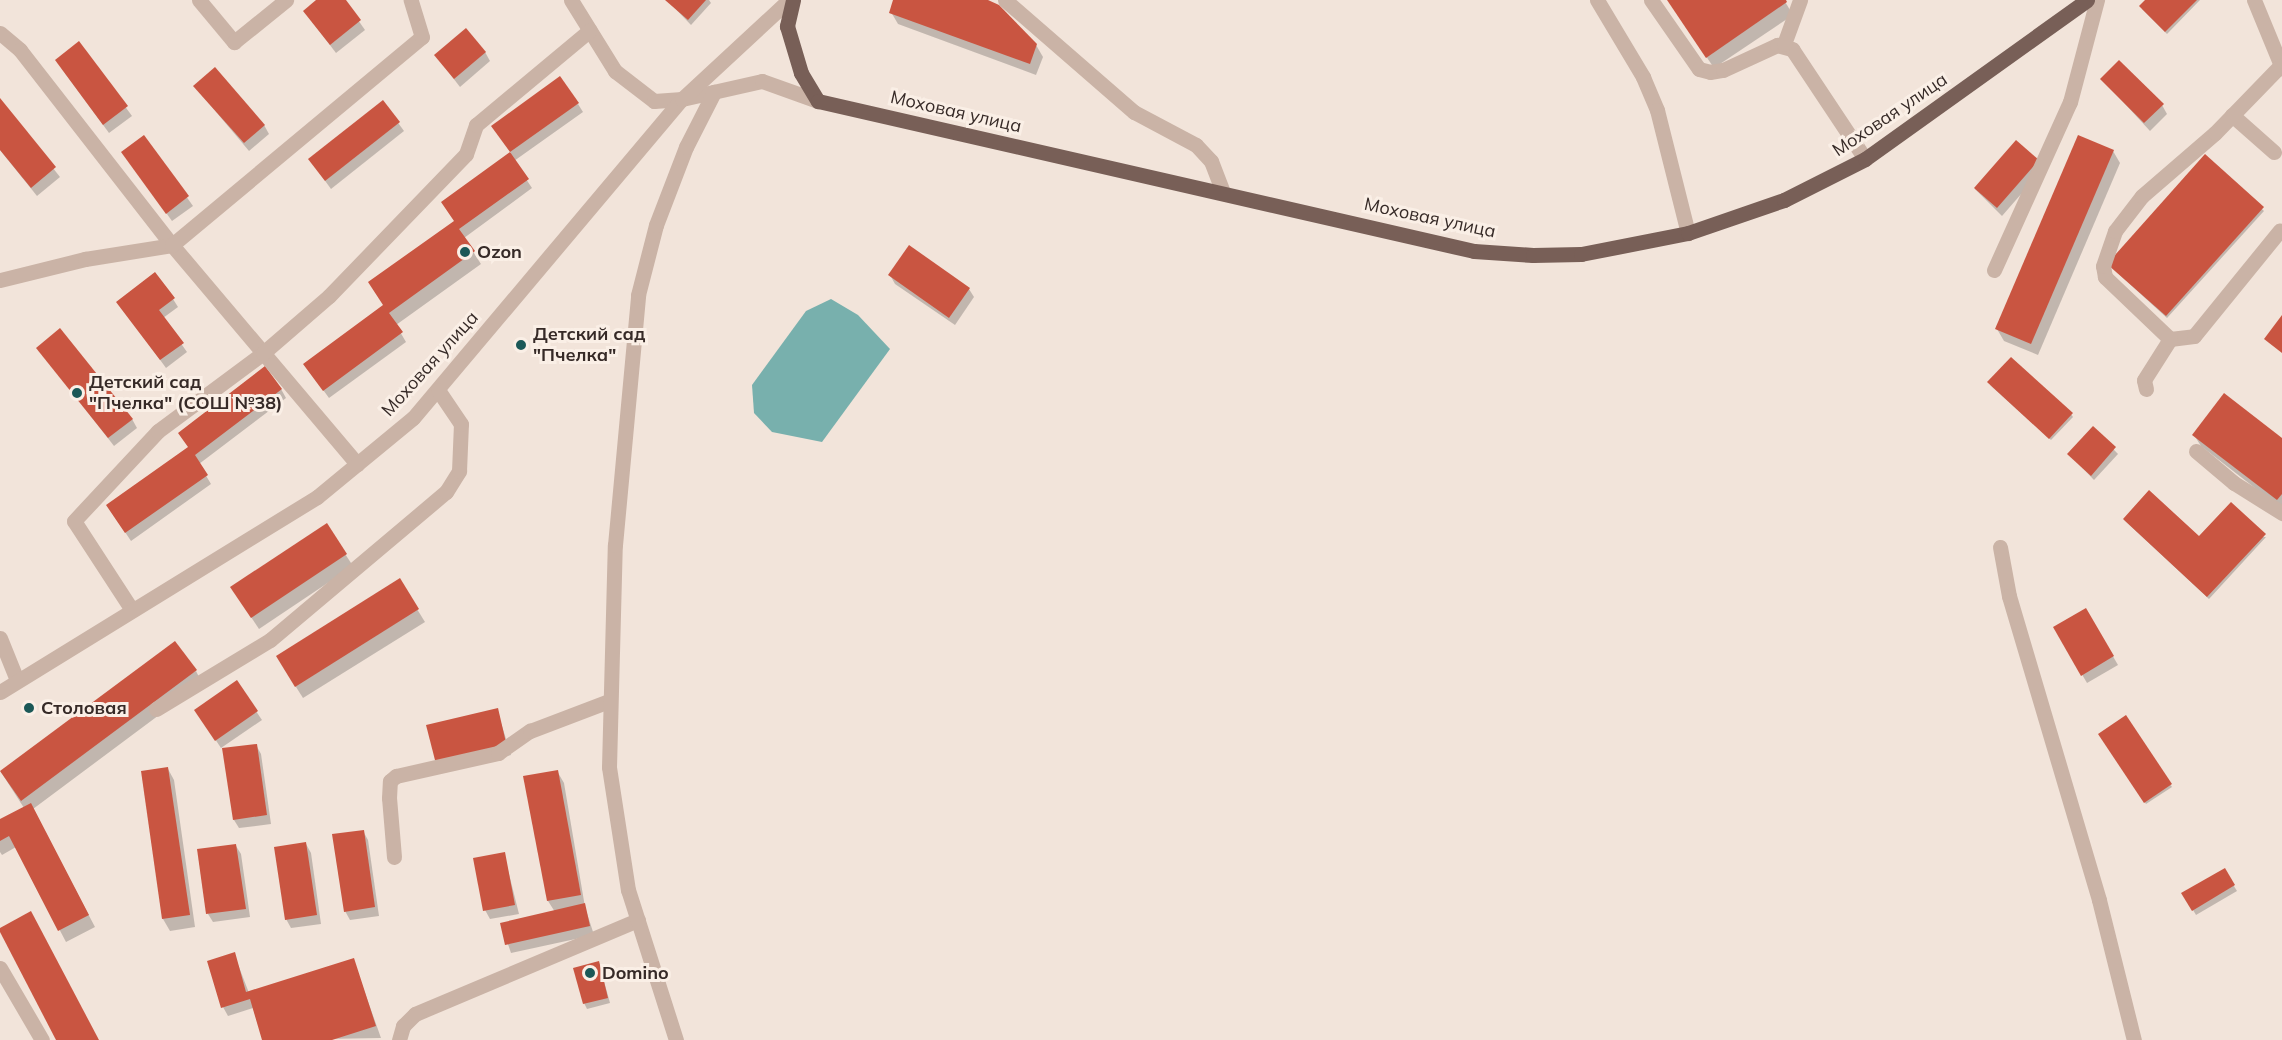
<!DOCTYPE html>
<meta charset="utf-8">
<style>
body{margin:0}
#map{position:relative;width:2282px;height:1040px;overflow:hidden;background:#f2e4da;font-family:Mulish,sans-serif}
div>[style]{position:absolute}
.water>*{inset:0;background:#78b0ad}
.shadow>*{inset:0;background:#0003}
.building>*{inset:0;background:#c95541}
.minor>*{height:15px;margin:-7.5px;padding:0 7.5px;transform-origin:7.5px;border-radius:7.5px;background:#cab3a6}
.major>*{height:15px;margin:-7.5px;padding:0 7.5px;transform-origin:7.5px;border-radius:7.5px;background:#785f57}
.dots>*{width:16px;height:16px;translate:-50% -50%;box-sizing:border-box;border:3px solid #faefe6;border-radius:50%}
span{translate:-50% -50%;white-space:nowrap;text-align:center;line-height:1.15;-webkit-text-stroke:6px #faefe6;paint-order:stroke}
.street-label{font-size:18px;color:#362a27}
.poi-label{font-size:18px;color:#362a27;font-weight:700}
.left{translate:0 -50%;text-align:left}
</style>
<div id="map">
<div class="water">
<div style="clip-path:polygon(831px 299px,858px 315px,890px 349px,822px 442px,772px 432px,754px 413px,752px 385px,806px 311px)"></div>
</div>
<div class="shadow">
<div style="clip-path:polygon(319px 0,344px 0,365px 30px,336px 53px,304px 11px)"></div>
<div style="clip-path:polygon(667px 0,709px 0,711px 3px,691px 25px)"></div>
<div style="clip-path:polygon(894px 0,981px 0,1036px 45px,1043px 57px,1036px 75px,898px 24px,891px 12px)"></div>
<div style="clip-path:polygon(1668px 0,1784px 0,1793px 15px,1714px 68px)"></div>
<div style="clip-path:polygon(2147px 0,2200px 0,2167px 34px,2142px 9px)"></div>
<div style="clip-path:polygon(79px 43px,132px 116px,109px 133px,62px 69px)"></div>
<div style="clip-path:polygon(485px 52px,490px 61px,460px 87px,436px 56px)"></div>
<div style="clip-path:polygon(2102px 79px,2162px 105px,2167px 114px,2150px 131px)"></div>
<div style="clip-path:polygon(195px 87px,264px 125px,269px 134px,249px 151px)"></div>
<div style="clip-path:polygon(0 101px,60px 177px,37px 196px,0 150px)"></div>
<div style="clip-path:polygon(383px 102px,404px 131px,331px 189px,310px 160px)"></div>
<div style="clip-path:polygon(578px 104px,583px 112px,514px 161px,532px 188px,464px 238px,481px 264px,396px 325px,406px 342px,329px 398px,310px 372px,384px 306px,511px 153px,493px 126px)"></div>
<div style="clip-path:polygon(144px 137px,193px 206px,172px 221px,123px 153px)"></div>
<div style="clip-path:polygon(2113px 151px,2120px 163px,2038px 355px,2004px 341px,1997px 329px)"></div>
<div style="clip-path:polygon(2206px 157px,2264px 211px,2167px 318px,2110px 266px)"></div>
<div style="clip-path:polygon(2038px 160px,2043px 169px,2002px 216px,1975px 189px)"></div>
<div style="clip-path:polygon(890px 275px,969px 289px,974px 297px,955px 325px,895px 284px)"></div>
<div style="clip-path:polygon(173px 299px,178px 307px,163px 318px,187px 352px,166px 368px,118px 302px)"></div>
<div style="clip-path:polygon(38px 348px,132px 419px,137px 428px,114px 446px)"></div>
<div style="clip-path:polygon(1990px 385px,2071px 414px,2073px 417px,2051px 440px)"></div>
<div style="clip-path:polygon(281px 389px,286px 398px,199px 464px,211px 484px,131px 541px,113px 514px,189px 448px)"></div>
<div style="clip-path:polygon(2093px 428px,2118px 454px,2094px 480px,2069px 454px)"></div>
<div style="clip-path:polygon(2194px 435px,2282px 440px,2282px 509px,2201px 446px)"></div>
<div style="clip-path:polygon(2124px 520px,2199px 538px,2266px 537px,2209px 599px)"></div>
<div style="clip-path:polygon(326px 525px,353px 566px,259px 629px,239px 599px)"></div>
<div style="clip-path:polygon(399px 580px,425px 622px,303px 698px,284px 668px)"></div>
<div style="clip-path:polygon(2086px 610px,2118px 665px,2087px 683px,2055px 628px)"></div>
<div style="clip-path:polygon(196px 671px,202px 683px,33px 809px,95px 927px,66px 942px,16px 847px,2px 855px,0 852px,0 820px,24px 808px,1px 772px)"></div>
<div style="clip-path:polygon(236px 682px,262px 720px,221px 748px,201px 718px)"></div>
<div style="clip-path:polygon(497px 710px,511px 755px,442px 772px)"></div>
<div style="clip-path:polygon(2125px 717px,2172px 787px,2146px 804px,2100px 734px)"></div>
<div style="clip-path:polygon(256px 745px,261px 754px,271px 824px,239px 828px,234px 820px)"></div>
<div style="clip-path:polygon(168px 769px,174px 780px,195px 927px,170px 931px,163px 919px)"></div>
<div style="clip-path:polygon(557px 771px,564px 783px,585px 907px,594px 935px,511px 953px,501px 924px,555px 912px,548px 901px,525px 777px)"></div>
<div style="clip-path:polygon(363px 831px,368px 840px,379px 916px,350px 920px,345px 911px)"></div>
<div style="clip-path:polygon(306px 844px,311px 853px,321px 924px,291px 928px,286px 919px)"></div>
<div style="clip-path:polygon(236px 846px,241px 854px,250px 917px,213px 922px,208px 914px)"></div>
<div style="clip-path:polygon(504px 854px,519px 914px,490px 919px,485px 910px)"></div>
<div style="clip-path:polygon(2224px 870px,2237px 891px,2196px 915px,2183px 893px)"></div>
<div style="clip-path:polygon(234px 954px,249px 993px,353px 959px,381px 1038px,263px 1040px,253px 1008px,228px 1016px,223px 1007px)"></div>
<div style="clip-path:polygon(599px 963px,610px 1003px,587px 1009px,584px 1003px)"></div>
</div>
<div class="building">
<div style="clip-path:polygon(316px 0,346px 0,361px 20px,330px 45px,303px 11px)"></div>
<div style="clip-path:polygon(665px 0,706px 0,688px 20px)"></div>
<div style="clip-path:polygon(893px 0,988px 0,999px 5px,1037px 44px,1030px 64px,889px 13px)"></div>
<div style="clip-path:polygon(1667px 0,1786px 0,1787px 2px,1706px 58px)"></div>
<div style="clip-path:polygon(2145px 0,2197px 0,2165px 32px,2139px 6px)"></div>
<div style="clip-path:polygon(466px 28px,486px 52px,454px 79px,434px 55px)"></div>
<div style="clip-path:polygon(79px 41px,128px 106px,103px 125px,55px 60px)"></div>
<div style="clip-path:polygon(2119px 60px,2164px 104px,2144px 123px,2100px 79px)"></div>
<div style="clip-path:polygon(215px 67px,265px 125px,244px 143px,193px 86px)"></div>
<div style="clip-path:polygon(560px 76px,579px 103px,510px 152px,491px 126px)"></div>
<div style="clip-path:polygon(0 98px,56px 167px,31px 188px,0 150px)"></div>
<div style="clip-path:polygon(383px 100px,400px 122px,325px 181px,308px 159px)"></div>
<div style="clip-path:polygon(144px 135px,189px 196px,166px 214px,121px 152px)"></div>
<div style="clip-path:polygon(2078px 135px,2114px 150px,2031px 344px,1995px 329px)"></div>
<div style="clip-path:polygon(2016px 140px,2039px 160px,1997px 208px,1974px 188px)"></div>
<div style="clip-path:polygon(510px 152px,529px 179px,459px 229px,475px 251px,389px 313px,403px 332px,323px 391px,303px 364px,383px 305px,368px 282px,454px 221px,441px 202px)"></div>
<div style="clip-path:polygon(2205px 154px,2264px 207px,2166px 316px,2107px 264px)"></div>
<div style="clip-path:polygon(909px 245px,970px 288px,949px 318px,888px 275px)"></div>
<div style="clip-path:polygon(155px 272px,175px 298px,159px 310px,184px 343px,160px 360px,116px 302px)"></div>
<div style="clip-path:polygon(2282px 315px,2282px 353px,2264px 339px)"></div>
<div style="clip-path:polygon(60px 328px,133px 419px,108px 438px,36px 348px)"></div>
<div style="clip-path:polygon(2011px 357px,2073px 413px,2049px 439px,1987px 382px)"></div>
<div style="clip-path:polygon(265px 366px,282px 389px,195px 455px,208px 475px,125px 533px,106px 505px,188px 447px,178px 433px)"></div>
<div style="clip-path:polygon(2224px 393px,2282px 438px,2282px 494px,2277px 500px,2192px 435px)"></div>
<div style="clip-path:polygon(2093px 426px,2116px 447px,2091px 476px,2067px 454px)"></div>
<div style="clip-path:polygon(2149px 490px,2199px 536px,2231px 502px,2266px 534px,2207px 597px,2123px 519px)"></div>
<div style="clip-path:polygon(327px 523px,347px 554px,251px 618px,230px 587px)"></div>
<div style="clip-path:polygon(400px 578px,419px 609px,295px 687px,276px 656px)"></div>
<div style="clip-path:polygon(2086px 608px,2114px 656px,2081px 676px,2053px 627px)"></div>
<div style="clip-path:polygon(175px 641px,197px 670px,21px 801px,0 771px)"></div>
<div style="clip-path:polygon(237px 680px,258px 711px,215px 741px,194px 710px)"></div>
<div style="clip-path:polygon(498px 708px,507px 747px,436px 764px,426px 725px)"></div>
<div style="clip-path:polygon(2126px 715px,2172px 784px,2144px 803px,2098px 734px)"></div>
<div style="clip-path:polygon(257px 744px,267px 815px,233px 820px,222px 748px)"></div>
<div style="clip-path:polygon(168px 767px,190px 915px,162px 919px,141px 771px)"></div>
<div style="clip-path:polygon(558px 770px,581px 895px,547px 901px,523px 776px)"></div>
<div style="clip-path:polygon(31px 803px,89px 915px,58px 931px,9px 836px,0 841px,0 819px)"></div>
<div style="clip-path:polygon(364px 830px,375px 907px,344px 912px,332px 834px)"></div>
<div style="clip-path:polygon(306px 842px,317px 915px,285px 920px,274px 847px)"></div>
<div style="clip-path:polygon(236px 844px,246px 909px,206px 914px,197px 849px)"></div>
<div style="clip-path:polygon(505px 852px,515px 905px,483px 911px,473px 858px)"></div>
<div style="clip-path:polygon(2225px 868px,2235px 885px,2192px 911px,2181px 893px)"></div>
<div style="clip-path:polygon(585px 903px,590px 926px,505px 945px,500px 923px)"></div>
<div style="clip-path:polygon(31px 911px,99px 1040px,56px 1040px,0 932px,0 928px)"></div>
<div style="clip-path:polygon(235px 952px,246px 992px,354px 958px,376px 1026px,332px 1040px,262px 1040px,250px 999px,221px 1008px,207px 961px)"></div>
<div style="clip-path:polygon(599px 961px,608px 998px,583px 1004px,573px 968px)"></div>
</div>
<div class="minor">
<div style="left:199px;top:0;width:55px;rotate:50.2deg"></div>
<div style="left:234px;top:42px;width:67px;rotate:-38.9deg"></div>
<div style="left:571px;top:0;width:84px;rotate:58.2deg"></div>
<div style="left:615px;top:71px;width:49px;rotate:37.6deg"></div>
<div style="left:654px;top:101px;width:28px;rotate:-4deg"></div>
<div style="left:682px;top:99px;width:82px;rotate:-12.7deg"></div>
<div style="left:762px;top:81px;width:59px;rotate:19.7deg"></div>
<div style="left:1005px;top:0;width:171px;rotate:41deg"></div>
<div style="left:1134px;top:112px;width:70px;rotate:28deg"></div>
<div style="left:1196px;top:145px;width:22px;rotate:47deg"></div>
<div style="left:1211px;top:161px;width:33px;rotate:69deg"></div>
<div style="left:1597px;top:0;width:90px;rotate:59.1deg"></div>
<div style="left:1643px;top:77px;width:36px;rotate:67deg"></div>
<div style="left:1657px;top:110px;width:127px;rotate:75.9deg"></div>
<div style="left:1651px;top:0;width:84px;rotate:55.2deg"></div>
<div style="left:1699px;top:69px;width:11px;rotate:15deg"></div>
<div style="left:1710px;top:72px;width:13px;rotate:-9deg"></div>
<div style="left:1723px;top:70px;width:60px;rotate:-24.8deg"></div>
<div style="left:1777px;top:45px;width:16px;rotate:15deg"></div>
<div style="left:1792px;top:49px;width:132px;rotate:56.4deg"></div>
<div style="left:2254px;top:0;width:74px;rotate:67.6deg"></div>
<div style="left:0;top:33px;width:26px;rotate:40deg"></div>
<div style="left:20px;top:50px;width:247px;rotate:52.1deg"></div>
<div style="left:172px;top:245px;width:287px;rotate:49.8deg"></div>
<div style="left:1784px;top:44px;width:47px;rotate:-70deg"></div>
<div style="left:2232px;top:115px;width:56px;rotate:41.4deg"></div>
<div style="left:1994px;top:270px;width:184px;rotate:-65.7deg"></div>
<div style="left:2070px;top:102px;width:106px;rotate:-75.2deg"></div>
<div style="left:0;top:280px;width:88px;rotate:-13.9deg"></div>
<div style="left:85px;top:259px;width:88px;rotate:-9.1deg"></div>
<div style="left:172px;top:245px;width:325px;rotate:-39.8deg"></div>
<div style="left:422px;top:37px;width:39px;rotate:-107deg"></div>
<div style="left:2170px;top:339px;width:24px;rotate:-7deg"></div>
<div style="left:2194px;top:336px;width:136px;rotate:-50.9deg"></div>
<div style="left:2146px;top:389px;width:9px;rotate:-103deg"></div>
<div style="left:2144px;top:380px;width:49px;rotate:-57.6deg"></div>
<div style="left:2170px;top:339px;width:90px;rotate:-136.4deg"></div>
<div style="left:2105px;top:277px;width:11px;rotate:-100deg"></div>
<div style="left:2103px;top:266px;width:37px;rotate:-71deg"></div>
<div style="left:2115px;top:231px;width:44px;rotate:-52.4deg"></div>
<div style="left:2142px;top:196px;width:96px;rotate:-40.8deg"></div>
<div style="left:2215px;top:133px;width:93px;rotate:-45.9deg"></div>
<div style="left:2196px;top:451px;width:50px;rotate:40.1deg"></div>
<div style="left:2234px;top:483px;width:57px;rotate:32deg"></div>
<div style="left:2000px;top:547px;width:50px;rotate:79.6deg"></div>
<div style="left:2009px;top:596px;width:317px;rotate:73.5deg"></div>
<div style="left:2099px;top:900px;width:144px;rotate:76deg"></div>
<div style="left:132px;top:610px;width:106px;rotate:-123.1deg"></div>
<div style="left:74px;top:521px;width:123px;rotate:-47deg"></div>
<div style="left:158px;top:431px;width:131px;rotate:-36.6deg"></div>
<div style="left:263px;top:353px;width:87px;rotate:-40.8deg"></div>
<div style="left:329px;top:296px;width:197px;rotate:-46deg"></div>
<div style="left:466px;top:154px;width:31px;rotate:-71deg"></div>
<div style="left:476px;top:125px;width:148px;rotate:-39.8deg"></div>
<div style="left:0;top:638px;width:45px;rotate:68deg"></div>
<div style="left:0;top:692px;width:372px;rotate:-31.6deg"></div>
<div style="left:317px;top:497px;width:124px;rotate:-39.5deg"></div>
<div style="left:413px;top:418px;width:417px;rotate:-49.9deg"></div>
<div style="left:682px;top:99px;width:146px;rotate:-42.8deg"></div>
<div style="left:156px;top:709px;width:133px;rotate:-31.2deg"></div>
<div style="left:270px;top:640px;width:230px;rotate:-40.1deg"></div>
<div style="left:446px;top:492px;width:25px;rotate:-58deg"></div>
<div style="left:459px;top:471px;width:47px;rotate:-87.6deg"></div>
<div style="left:461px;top:424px;width:41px;rotate:-124.1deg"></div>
<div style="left:394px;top:857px;width:59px;rotate:-94.8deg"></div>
<div style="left:389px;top:798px;width:17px;rotate:-87deg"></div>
<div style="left:390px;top:781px;width:8px;rotate:-40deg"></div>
<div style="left:396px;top:776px;width:105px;rotate:-12.7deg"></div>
<div style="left:498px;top:753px;width:39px;rotate:-35deg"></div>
<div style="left:530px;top:731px;width:85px;rotate:-20.8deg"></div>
<div style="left:0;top:968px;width:83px;rotate:59.7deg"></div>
<div style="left:399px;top:1040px;width:15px;rotate:-74deg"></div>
<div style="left:403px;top:1026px;width:17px;rotate:-45deg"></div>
<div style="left:415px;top:1014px;width:242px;rotate:-22.9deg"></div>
<div style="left:676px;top:1040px;width:157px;rotate:-107.7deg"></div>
<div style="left:628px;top:890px;width:124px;rotate:-98.8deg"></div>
<div style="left:609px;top:767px;width:222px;rotate:-88.5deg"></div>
<div style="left:615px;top:545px;width:251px;rotate:-84.7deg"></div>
<div style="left:638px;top:295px;width:72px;rotate:-75.6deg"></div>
<div style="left:656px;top:225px;width:84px;rotate:-69deg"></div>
<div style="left:686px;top:147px;width:62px;rotate:-63deg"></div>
</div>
<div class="major">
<div style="left:793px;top:0;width:27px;rotate:103deg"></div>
<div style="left:787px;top:26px;width:49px;rotate:73.4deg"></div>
<div style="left:801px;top:73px;width:33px;rotate:59deg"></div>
<div style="left:818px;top:101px;width:673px;rotate:12.88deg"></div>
<div style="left:1474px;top:251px;width:59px;rotate:3.9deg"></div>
<div style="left:1533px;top:255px;width:48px;rotate:-1.2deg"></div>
<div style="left:1581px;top:254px;width:109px;rotate:-11.1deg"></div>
<div style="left:1688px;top:233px;width:102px;rotate:-19deg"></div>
<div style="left:1784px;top:200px;width:91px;rotate:-26.8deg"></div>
<div style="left:1865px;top:159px;width:273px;rotate:-35.6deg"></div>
</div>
<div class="dots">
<div style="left:465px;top:252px;background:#1b5857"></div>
<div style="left:521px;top:345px;background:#1b5857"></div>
<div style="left:77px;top:393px;background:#1b5857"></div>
<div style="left:29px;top:708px;background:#1b5857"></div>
<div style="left:590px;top:973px;background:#1b5857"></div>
</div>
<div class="street-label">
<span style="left:956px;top:112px;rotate:13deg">Моховая улица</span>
<span style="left:1890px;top:115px;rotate:-34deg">Моховая улица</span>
<span style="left:1430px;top:218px;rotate:12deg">Моховая улица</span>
<span style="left:430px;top:364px;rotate:-48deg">Моховая улица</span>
</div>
<div class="poi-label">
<span class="left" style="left:477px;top:252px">Ozon</span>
<span class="left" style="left:533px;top:345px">Детский сад<br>"Пчелка"</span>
<span class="left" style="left:89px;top:393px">Детский сад<br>"Пчелка" (СОШ №38)</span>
<span class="left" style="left:41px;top:708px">Столовая</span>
<span class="left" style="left:602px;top:973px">Domino</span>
</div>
</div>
